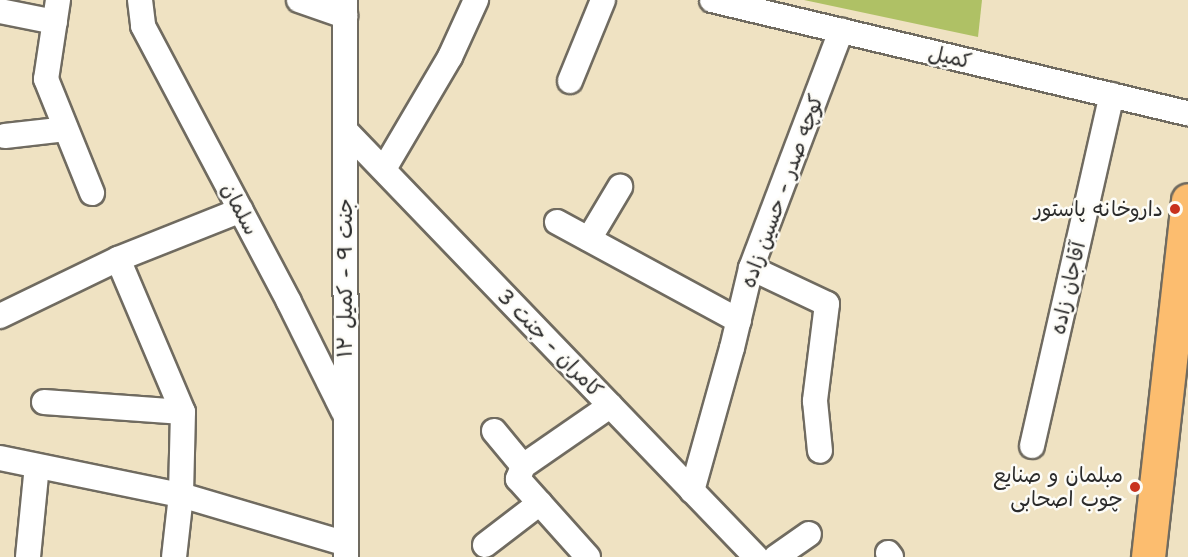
<!DOCTYPE html>
<meta charset="utf-8">
<style>
body{margin:0}
#map{position:relative;width:1188px;height:557px;overflow:hidden;background:#efe2c2;font-family:"Shantell Sans","Playpen Sans Arabic",sans-serif}
div>[style]{position:absolute}
.green>*{inset:0;background:#afc165}
.roads{filter:drop-shadow(2px 0 #706b60) drop-shadow(-2px 0 #706b60) drop-shadow(0 2px #706b60) drop-shadow(0 -2px #706b60)}
.street>*{height:24px;margin:-12px;padding:0 12px;transform-origin:12px;border-radius:12px;background:#fff}
.highway>*{height:33px;margin:-16.5px;padding:0 16.5px;transform-origin:16.5px;border-radius:16.5px;background:#fcbd6f}
.dots>*{width:16px;height:16px;translate:-50% -50%;box-sizing:border-box;border:3px solid #fdfcf7;border-radius:50%}
span{translate:-50% -50%;white-space:nowrap;text-align:center;line-height:1.15;-webkit-text-stroke:5px #fdfcf7;paint-order:stroke}
.street-label{font-size:21px;color:#2b2b2b}
.poi-label{font-size:21px;color:#2b2b2b}
.right{translate:-100% -50%;text-align:right}
</style>
<div id="map">
<div class="green">
<div style="clip-path:polygon(804px 0,982px 0,978px 37px)"></div>
</div>
<div class="roads">
<div class="street">
<div style="left:58px;top:0;width:80px;rotate:98.6deg"></div>
<div style="left:46px;top:79px;width:123px;rotate:68deg"></div>
<div style="left:140px;top:0;width:26px;rotate:83deg"></div>
<div style="left:143px;top:26px;width:312px;rotate:62.1deg"></div>
<div style="left:289px;top:302px;width:122px;rotate:63.6deg"></div>
<div style="left:299px;top:0;width:49px;rotate:19.2deg"></div>
<div style="left:345px;top:0;width:557px;rotate:89.9deg"></div>
<div style="left:712px;top:0;width:489px;rotate:13.4deg"></div>
<div style="left:0;top:11px;width:56px;rotate:11.3deg"></div>
<div style="left:570px;top:81px;width:87px;rotate:-67.8deg"></div>
<div style="left:345px;top:130px;width:593px;rotate:46.09deg"></div>
<div style="left:5px;top:136px;width:61px;rotate:-6.5deg"></div>
<div style="left:384px;top:169px;width:130px;rotate:-59.5deg"></div>
<div style="left:450px;top:57px;width:63px;rotate:-65.5deg"></div>
<div style="left:557px;top:222px;width:207px;rotate:28.5deg"></div>
<div style="left:589px;top:239px;width:61px;rotate:-59.2deg"></div>
<div style="left:118px;top:259px;width:166px;rotate:67deg"></div>
<div style="left:183px;top:412px;width:83px;rotate:91.4deg"></div>
<div style="left:181px;top:495px;width:62px;rotate:96.4deg"></div>
<div style="left:751px;top:268px;width:84px;rotate:25.3deg"></div>
<div style="left:827px;top:304px;width:98px;rotate:97.1deg"></div>
<div style="left:815px;top:401px;width:50px;rotate:84.3deg"></div>
<div style="left:0;top:316px;width:131px;rotate:-25.8deg"></div>
<div style="left:118px;top:259px;width:132px;rotate:-21.7deg"></div>
<div style="left:44px;top:402px;width:139px;rotate:4.1deg"></div>
<div style="left:494px;top:431px;width:45px;rotate:50.4deg"></div>
<div style="left:1032px;top:446px;width:360px;rotate:-77.2deg"></div>
<div style="left:0;top:458px;width:185px;rotate:11.6deg"></div>
<div style="left:181px;top:495px;width:172px;rotate:16.5deg"></div>
<div style="left:692px;top:491px;width:148px;rotate:-74.4deg"></div>
<div style="left:732px;top:348px;width:82px;rotate:-76.6deg"></div>
<div style="left:751px;top:268px;width:254px;rotate:-69.2deg"></div>
<div style="left:485px;top:545px;width:69px;rotate:-37.4deg"></div>
<div style="left:888px;top:553px;width:5px;rotate:53deg"></div>
<div style="left:28px;top:557px;width:91px;rotate:-84.4deg"></div>
<div style="left:588px;top:557px;width:105px;rotate:-131.9deg"></div>
<div style="left:518px;top:479px;width:14px;rotate:-69deg"></div>
<div style="left:523px;top:466px;width:106px;rotate:-34.6deg"></div>
<div style="left:776px;top:557px;width:40px;rotate:-34.9deg"></div>
</div>
<div class="highway">
<div style="left:1148px;top:557px;width:359px;rotate:-83.6deg"></div>
</div>
</div>
<div class="dots">
<div style="left:1175px;top:209px;background:#c8321e"></div>
<div style="left:1135px;top:487px;background:#c8321e"></div>
</div>
<div class="street-label">
<span style="left:950px;top:57px;rotate:13deg">کمیل</span>
<span style="left:782px;top:191px;rotate:-70deg">کوچه صدر - حسین زاده</span>
<span style="left:240px;top:209px;rotate:62deg">سلمان</span>
<span style="left:345px;top:278px;rotate:-90deg">جنت 9 - کمیل ۱۲</span>
<span style="left:1068px;top:288px;rotate:-77deg">آقاجان زاده</span>
<span style="left:550px;top:343px;rotate:46deg">کامران - جنت 3</span>
</div>
<div class="poi-label">
<span class="right" style="left:1163px;top:209px">داروخانه پاستور</span>
<span class="right" style="left:1123px;top:487px">مبلمان و صنایع<br>چوب اصحابی</span>
</div>
</div>
